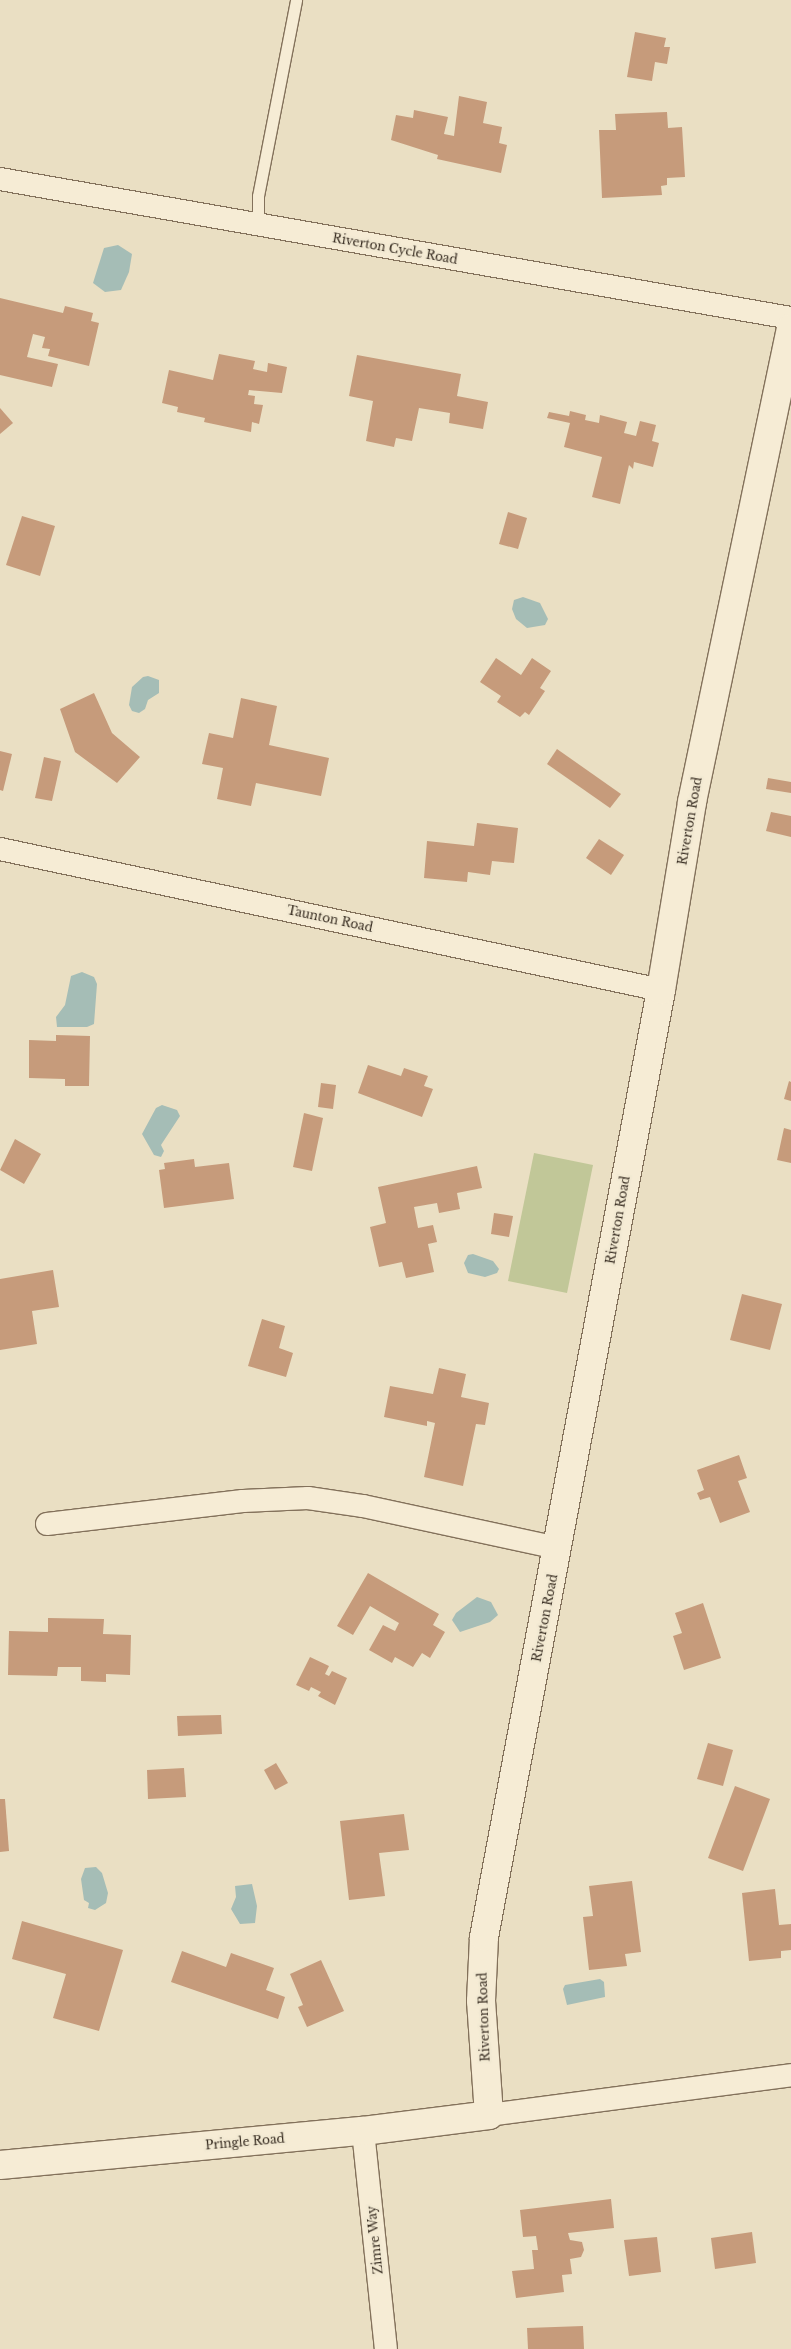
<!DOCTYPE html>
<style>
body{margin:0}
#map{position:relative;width:791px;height:2349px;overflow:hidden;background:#eadfc3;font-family:"Libre Baskerville",serif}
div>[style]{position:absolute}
.green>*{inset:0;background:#c1c798}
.water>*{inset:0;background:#a5bdb6}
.building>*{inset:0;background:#c69b7b}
.roads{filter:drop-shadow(1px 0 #83715b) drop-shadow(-1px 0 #83715b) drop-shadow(0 1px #83715b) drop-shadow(0 -1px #83715b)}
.service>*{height:11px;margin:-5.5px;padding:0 5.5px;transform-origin:5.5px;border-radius:5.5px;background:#f6ecd5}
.minor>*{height:22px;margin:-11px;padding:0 11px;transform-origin:11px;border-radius:11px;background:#f6ecd5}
.tertiary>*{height:28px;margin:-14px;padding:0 14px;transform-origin:14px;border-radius:14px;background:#f6ecd5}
span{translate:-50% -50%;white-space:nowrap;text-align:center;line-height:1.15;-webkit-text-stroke:4.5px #f2e9d2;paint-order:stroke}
.street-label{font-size:12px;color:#34291e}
</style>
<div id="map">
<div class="green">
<div style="clip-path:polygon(534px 1153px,593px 1165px,567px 1293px,508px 1281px)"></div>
</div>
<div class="water">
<div style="clip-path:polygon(118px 245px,132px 254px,129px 272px,121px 290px,105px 292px,93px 283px,104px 248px)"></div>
<div style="clip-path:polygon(523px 597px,540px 603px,548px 619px,545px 625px,527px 628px,516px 619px,512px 609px,514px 600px)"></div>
<div style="clip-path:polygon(148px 676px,159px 680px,159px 693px,148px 700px,145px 709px,139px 713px,132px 711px,129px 705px,132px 687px,143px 677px)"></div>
<div style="clip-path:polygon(82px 972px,94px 977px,97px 984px,94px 1024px,87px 1027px,57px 1027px,56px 1017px,65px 1005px,71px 976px)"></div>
<div style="clip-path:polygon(162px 1105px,177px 1110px,180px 1116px,161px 1145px,164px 1151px,161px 1157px,154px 1155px,142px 1134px,156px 1108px)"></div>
<div style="clip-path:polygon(473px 1254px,493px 1261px,499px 1269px,497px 1273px,485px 1277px,468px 1273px,464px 1263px,468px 1255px)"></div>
<div style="clip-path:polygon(477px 1597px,491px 1602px,498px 1615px,490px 1622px,460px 1632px,452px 1620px,456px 1613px)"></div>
<div style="clip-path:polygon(96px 1867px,102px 1873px,108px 1893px,106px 1903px,95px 1910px,88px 1908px,89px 1903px,84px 1900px,81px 1879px,85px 1868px)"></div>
<div style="clip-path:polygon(252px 1884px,257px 1906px,255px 1923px,240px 1924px,231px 1909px,236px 1897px,235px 1886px)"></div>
<div style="clip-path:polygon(600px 1979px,604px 1982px,605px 1997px,567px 2005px,563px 1989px,565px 1985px)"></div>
</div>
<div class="building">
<div style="clip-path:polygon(635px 32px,666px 38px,664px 47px,670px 47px,667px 64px,655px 62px,652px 81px,627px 77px)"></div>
<div style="clip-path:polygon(459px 96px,487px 102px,483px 123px,502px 127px,499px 143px,507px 145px,501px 173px,437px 159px,438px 155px,391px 140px,396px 115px,413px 118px,414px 110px,448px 117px,444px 134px,454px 136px)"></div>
<div style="clip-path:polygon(667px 112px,668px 128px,682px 127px,685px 177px,667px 178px,667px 185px,661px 186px,662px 195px,602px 198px,599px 130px,616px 130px,615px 114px)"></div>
<div style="clip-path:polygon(0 298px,63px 313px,65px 306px,93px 313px,91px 321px,99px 323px,89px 366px,48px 356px,50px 349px,42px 348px,45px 337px,33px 334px,27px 357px,58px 364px,52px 387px,0 375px)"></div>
<div style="clip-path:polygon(219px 354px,255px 361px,253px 369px,267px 372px,268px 363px,287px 367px,282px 393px,249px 390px,248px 395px,255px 396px,254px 404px,263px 405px,259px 424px,252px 422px,251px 432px,204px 422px,205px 418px,177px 412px,178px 407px,162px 403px,169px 370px,213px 380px)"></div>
<div style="clip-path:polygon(357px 355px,461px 374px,457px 396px,488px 402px,483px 429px,449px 423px,450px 413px,419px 408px,412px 441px,396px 438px,394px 447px,366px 441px,373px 401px,349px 396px)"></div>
<div style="clip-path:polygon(0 408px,13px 423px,0 434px)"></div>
<div style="clip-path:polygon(570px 411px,586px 415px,585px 420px,599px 423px,600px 415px,627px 422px,624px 433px,636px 436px,640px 421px,656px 425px,652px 441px,659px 443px,653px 467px,634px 462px,633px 469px,629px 465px,620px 504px,592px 497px,602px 457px,564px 447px,570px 423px,547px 418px,549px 412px,569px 416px)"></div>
<div style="clip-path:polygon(508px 512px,527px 518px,518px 549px,499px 544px)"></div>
<div style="clip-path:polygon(22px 516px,55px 526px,40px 576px,6px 565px)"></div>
<div style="clip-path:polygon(496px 658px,521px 675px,532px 658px,551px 671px,540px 688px,545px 691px,529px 715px,525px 712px,520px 717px,497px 702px,501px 696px,480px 682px)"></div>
<div style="clip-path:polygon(94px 693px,112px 733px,140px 757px,117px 783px,75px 752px,60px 709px)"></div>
<div style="clip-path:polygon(241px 698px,277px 706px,269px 745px,329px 758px,321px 796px,256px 783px,251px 806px,217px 799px,223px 768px,202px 764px,209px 733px,233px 738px)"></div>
<div style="clip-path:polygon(557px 749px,621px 794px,610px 808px,547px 764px)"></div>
<div style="clip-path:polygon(0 751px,12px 754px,3px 791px,0 790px)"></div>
<div style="clip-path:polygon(44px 757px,61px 761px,52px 801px,35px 798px)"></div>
<div style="clip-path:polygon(768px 778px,791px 782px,791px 793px,766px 789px)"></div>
<div style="clip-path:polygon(771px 812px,791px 816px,791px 837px,766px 831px)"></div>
<div style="clip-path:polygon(477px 823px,518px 828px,514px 863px,492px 861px,490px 875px,468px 872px,467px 882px,424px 878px,427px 841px,474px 846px)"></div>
<div style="clip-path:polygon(599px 839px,624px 855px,611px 875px,586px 858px)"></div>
<div style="clip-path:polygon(56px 1035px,90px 1036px,89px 1086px,65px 1086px,65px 1079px,29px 1078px,29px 1040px,56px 1041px)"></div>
<div style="clip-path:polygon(368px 1065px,401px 1076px,404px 1068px,428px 1076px,424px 1086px,433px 1089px,422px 1117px,358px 1093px)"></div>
<div style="clip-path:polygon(789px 1081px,791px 1082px,791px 1101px,784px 1099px)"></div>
<div style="clip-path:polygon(321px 1083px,336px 1085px,333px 1109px,318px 1107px)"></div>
<div style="clip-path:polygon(304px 1113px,323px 1118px,312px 1171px,293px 1167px)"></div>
<div style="clip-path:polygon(784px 1128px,791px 1130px,791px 1163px,777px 1160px)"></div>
<div style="clip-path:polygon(15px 1139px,41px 1154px,24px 1184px,0 1170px)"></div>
<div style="clip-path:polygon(194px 1159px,195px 1167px,229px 1163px,234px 1199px,164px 1208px,159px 1170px,165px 1169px,164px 1163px)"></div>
<div style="clip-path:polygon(477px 1166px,482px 1188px,457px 1193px,460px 1209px,439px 1213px,437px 1203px,414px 1207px,418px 1228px,433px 1225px,437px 1242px,428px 1244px,434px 1272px,406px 1278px,402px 1262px,379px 1267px,370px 1227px,386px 1223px,378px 1187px)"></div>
<div style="clip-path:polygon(494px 1213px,513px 1216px,509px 1237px,491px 1234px)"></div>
<div style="clip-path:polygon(53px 1270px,59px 1307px,32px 1311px,37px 1344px,0 1350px,0 1279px)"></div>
<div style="clip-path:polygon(742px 1294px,782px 1304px,770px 1350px,730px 1340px)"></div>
<div style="clip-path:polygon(262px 1319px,285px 1326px,279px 1348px,293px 1353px,286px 1377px,248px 1366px)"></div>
<div style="clip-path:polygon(439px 1368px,466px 1374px,461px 1397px,489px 1403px,485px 1425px,476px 1424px,463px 1486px,424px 1477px,435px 1423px,427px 1421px,427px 1426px,384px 1417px,390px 1386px,433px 1394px)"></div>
<div style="clip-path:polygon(739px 1455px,747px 1478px,738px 1481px,750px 1512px,720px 1523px,710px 1497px,700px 1500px,697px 1493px,704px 1490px,697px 1470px)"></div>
<div style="clip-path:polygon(368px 1573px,439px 1614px,433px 1625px,445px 1632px,430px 1658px,422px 1653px,413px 1667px,395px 1657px,392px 1663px,369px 1650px,383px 1625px,395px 1631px,399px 1623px,370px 1606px,353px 1635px,337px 1626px)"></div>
<div style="clip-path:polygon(703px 1603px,721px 1658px,684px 1670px,673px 1636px,682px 1633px,675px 1613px)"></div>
<div style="clip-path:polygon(48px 1618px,104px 1619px,103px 1634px,131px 1635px,130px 1675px,106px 1674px,106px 1682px,81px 1681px,81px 1667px,58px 1667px,57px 1676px,8px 1675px,9px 1631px,48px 1632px)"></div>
<div style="clip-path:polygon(310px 1657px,329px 1666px,325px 1674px,329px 1676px,332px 1671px,347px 1678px,335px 1705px,318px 1696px,321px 1692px,311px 1687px,309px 1691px,296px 1685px)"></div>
<div style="clip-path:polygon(221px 1715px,222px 1734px,178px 1736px,177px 1716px)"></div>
<div style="clip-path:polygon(708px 1743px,733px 1750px,723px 1786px,697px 1779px)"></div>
<div style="clip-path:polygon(276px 1763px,288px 1783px,275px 1790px,264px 1770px)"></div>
<div style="clip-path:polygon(184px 1768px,186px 1797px,148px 1799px,147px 1770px)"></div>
<div style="clip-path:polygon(735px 1786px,770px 1799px,743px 1871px,708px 1858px)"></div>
<div style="clip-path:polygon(0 1799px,5px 1799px,9px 1851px,0 1852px)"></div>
<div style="clip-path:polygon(404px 1814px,409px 1850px,379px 1853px,385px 1896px,349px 1900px,340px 1821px)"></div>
<div style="clip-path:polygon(632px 1881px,641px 1952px,625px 1954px,627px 1966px,589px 1970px,583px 1917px,593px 1916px,589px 1886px)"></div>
<div style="clip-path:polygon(775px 1889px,779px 1925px,791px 1924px,791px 1950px,781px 1951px,781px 1958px,749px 1961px,742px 1893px)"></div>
<div style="clip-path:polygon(22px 1921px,123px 1950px,99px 2031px,53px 2018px,66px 1974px,12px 1959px)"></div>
<div style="clip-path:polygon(182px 1951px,226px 1967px,231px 1953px,274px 1968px,266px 1990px,285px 1997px,278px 2019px,171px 1982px)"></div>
<div style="clip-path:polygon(321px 1960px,344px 2011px,307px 2027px,298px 2007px,303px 2005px,290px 1974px)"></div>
<div style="clip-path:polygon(611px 2199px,614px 2228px,568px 2233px,570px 2240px,582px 2242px,584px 2250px,581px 2257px,570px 2259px,572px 2274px,562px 2275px,564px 2292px,516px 2298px,512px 2271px,534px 2269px,532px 2250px,538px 2250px,536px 2236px,523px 2237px,520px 2210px)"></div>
<div style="clip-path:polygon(752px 2232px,756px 2263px,715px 2269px,711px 2238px)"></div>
<div style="clip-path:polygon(657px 2237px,661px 2272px,629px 2276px,624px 2240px)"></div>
<div style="clip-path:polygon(583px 2326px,584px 2349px,528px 2349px,527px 2328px)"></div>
</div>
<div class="roads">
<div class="service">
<div style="left:258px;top:225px;width:29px;rotate:-90deg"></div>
<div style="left:258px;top:196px;width:200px;rotate:-79deg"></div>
</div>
<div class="minor">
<div style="left:0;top:179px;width:803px;rotate:9.97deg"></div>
<div style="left:0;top:849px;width:676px;rotate:12.04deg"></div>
<div style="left:47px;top:1524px;width:197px;rotate:-6.7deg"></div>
<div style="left:243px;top:1501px;width:65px;rotate:-2.6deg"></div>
<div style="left:308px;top:1498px;width:56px;rotate:8.3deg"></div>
<div style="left:363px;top:1506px;width:199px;rotate:12.2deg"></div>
<div style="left:489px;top:2115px;width:305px;rotate:-7.5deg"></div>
<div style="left:363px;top:2131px;width:219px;rotate:84deg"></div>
</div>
<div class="tertiary">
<div style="left:0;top:2165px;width:365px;rotate:-5.4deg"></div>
<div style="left:363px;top:2131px;width:127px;rotate:-7.2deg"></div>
<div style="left:489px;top:2115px;width:114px;rotate:-94deg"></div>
<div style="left:481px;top:2001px;width:64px;rotate:-87.3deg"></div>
<div style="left:484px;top:1937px;width:963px;rotate:-79.41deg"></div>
<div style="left:661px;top:990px;width:191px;rotate:-80.6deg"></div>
<div style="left:692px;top:802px;width:484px;rotate:-78.2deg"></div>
</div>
</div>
<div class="street-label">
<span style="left:395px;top:249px;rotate:10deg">Riverton Cycle Road</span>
<span style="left:690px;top:821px;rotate:-80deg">Riverton Road</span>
<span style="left:330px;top:919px;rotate:12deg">Taunton Road</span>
<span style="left:618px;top:1220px;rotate:-80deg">Riverton Road</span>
<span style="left:545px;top:1618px;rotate:-79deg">Riverton Road</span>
<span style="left:484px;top:2017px;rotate:-92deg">Riverton Road</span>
<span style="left:245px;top:2142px;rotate:-5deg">Pringle Road</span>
<span style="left:375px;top:2240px;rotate:-96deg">Zimre Way</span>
</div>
</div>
